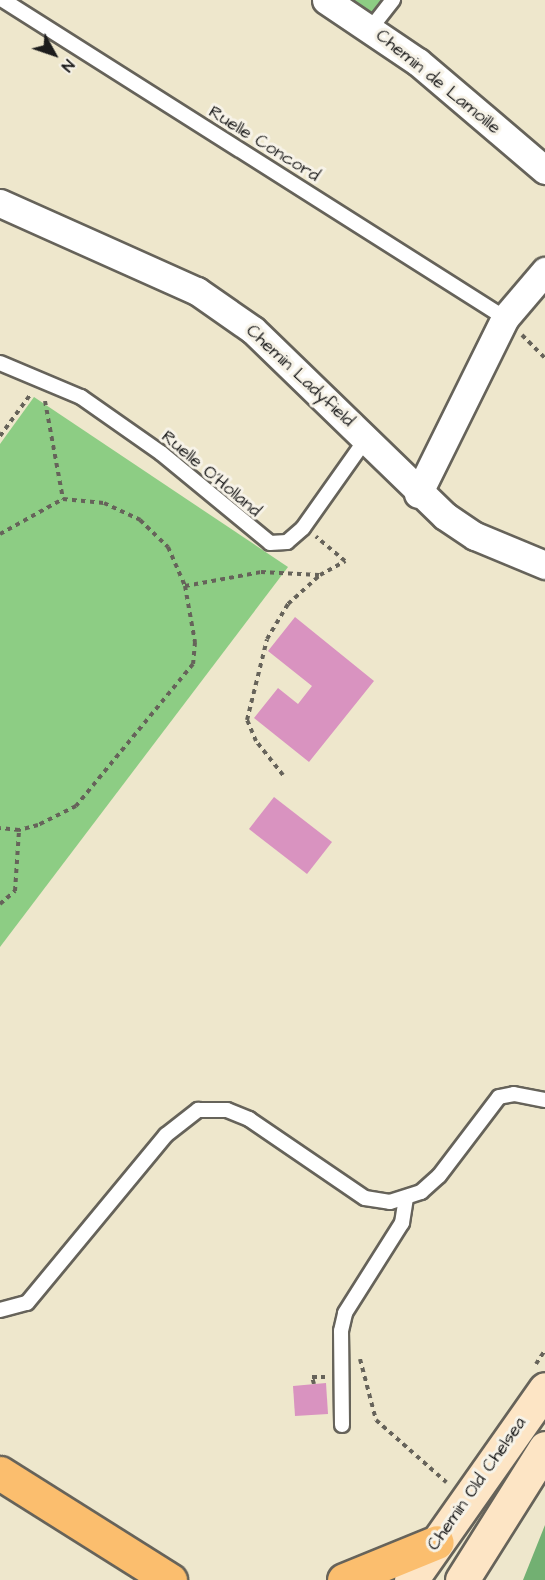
<!DOCTYPE html>
<style>
body{margin:0}
#map{position:relative;width:545px;height:1580px;overflow:hidden;background:#eee7cc;font-family:"Architects Daughter",sans-serif}
div>[style]{position:absolute}
.green>*{inset:0;background:#8dcd84}
.forest>*{inset:0;background:#72b072}
.building>*{inset:0;background:#d993c0}
.path>*{height:4px;margin-top:-2px;transform-origin:0;background:repeating-linear-gradient(90deg,#66635a 0 4.5px,transparent 0 9px)}
.roads{filter:drop-shadow(2px 0 #66635a) drop-shadow(-2px 0 #66635a) drop-shadow(0 2px #66635a) drop-shadow(0 -2px #66635a)}
.lane>*{height:14px;margin:-7px;padding:0 7px;transform-origin:7px;border-radius:7px;background:#fff}
.street>*{height:27px;margin:-13.5px;padding:0 13.5px;transform-origin:13.5px;border-radius:13.5px;background:#fff}
.secondary>*{height:33px;margin:-16.5px;padding:0 16.5px;transform-origin:16.5px;border-radius:16.5px;background:#fde5c5}
.highway>*{height:33px;margin:-16.5px;padding:0 16.5px;transform-origin:16.5px;border-radius:16.5px;background:#fbbe6e}
span{translate:-50% -50%;white-space:nowrap;text-align:center;line-height:1.15;-webkit-text-stroke:6px #f7f3e8;paint-order:stroke}
.street-label{font-size:18px;color:#1c1c1c}
.north{position:absolute;left:24px;top:24px;width:60px;height:60px;-webkit-text-stroke:4px #f7f3e8;paint-order:stroke;rotate:130deg;font-size:16px;font-weight:700;line-height:24px;text-align:center;color:#1c1c1c}
.north::after{content:'';display:block;margin:auto;width:21px;height:27px;background:#1c1c1c;clip-path:polygon(50% 0,100% 100%,50% 72%,0 100%)}
</style>
<div id="map">
<div class="green">
<div style="clip-path:polygon(326px 0,383px 0,389px 5px,371px 28px)"></div>
<div style="clip-path:polygon(34px 397px,288px 567px,0 947px,0 444px)"></div>
</div>
<div class="forest">
<div style="clip-path:polygon(545px 1525px,545px 1580px,523px 1580px)"></div>
</div>
<div class="building">
<div style="clip-path:polygon(295px 617px,374px 681px,309px 762px,254px 718px,278px 688px,298px 704px,312px 686px,268px 651px)"></div>
<div style="clip-path:polygon(274px 797px,332px 842px,307px 874px,249px 829px)"></div>
<div style="clip-path:polygon(326px 1383px,328px 1414px,295px 1416px,293px 1386px)"></div>
</div>
<div class="path">
<div style="left:522px;top:335px;width:33px;rotate:45deg"></div>
<div style="left:45px;top:401px;width:100px;rotate:79.6deg"></div>
<div style="left:0;top:436px;width:51px;rotate:-53.8deg"></div>
<div style="left:0;top:534px;width:72px;rotate:-29.1deg"></div>
<div style="left:63px;top:499px;width:41px;rotate:5.6deg"></div>
<div style="left:104px;top:503px;width:40px;rotate:25deg"></div>
<div style="left:140px;top:520px;width:39px;rotate:44deg"></div>
<div style="left:168px;top:547px;width:43px;rotate:66.4deg"></div>
<div style="left:185px;top:586px;width:57px;rotate:79.9deg"></div>
<div style="left:195px;top:642px;width:22px;rotate:95deg"></div>
<div style="left:193px;top:664px;width:184px;rotate:129.5deg"></div>
<div style="left:76px;top:806px;width:42px;rotate:153.4deg"></div>
<div style="left:38px;top:825px;width:20px;rotate:165deg"></div>
<div style="left:19px;top:830px;width:19px;rotate:-174deg"></div>
<div style="left:185px;top:586px;width:77px;rotate:-10.4deg"></div>
<div style="left:261px;top:572px;width:58px;rotate:3deg"></div>
<div style="left:283px;top:775px;width:43px;rotate:-128.5deg"></div>
<div style="left:256px;top:741px;width:23px;rotate:-113deg"></div>
<div style="left:247px;top:720px;width:83px;rotate:-76.1deg"></div>
<div style="left:267px;top:639px;width:41px;rotate:-59deg"></div>
<div style="left:288px;top:604px;width:43px;rotate:-42.2deg"></div>
<div style="left:320px;top:575px;width:29px;rotate:-29deg"></div>
<div style="left:345px;top:561px;width:38px;rotate:-140deg"></div>
<div style="left:0;top:904px;width:20px;rotate:-41deg"></div>
<div style="left:15px;top:891px;width:61px;rotate:-86.2deg"></div>
<div style="left:360px;top:1359px;width:63px;rotate:75.3deg"></div>
<div style="left:376px;top:1420px;width:94px;rotate:41.5deg"></div>
<div style="left:536px;top:1364px;width:17px;rotate:-57deg"></div>
<div style="left:314px;top:1384px;width:7px;rotate:-106deg"></div>
<div style="left:312px;top:1377px;width:13px"></div>
</div>
<div class="roads">
<div class="lane">
<div style="left:3px;top:0;width:594px;rotate:32.35deg"></div>
<div style="left:371px;top:28px;width:36px;rotate:-52deg"></div>
<div style="left:0;top:363px;width:88px;rotate:22.8deg"></div>
<div style="left:81px;top:397px;width:98px;rotate:35deg"></div>
<div style="left:161px;top:453px;width:141px;rotate:39.5deg"></div>
<div style="left:270px;top:543px;width:17px;rotate:-3deg"></div>
<div style="left:287px;top:542px;width:21px;rotate:-41deg"></div>
<div style="left:303px;top:528px;width:109px;rotate:-54.7deg"></div>
<div style="left:0;top:1310px;width:28px;rotate:-15deg"></div>
<div style="left:27px;top:1303px;width:218px;rotate:-50.4deg"></div>
<div style="left:166px;top:1135px;width:41px;rotate:-38deg"></div>
<div style="left:198px;top:1110px;width:29px"></div>
<div style="left:227px;top:1110px;width:24px;rotate:22deg"></div>
<div style="left:249px;top:1119px;width:140px;rotate:34.3deg"></div>
<div style="left:365px;top:1198px;width:25px;rotate:9deg"></div>
<div style="left:390px;top:1202px;width:33px;rotate:-18deg"></div>
<div style="left:421px;top:1192px;width:24px;rotate:-42deg"></div>
<div style="left:439px;top:1176px;width:99px;rotate:-52.8deg"></div>
<div style="left:499px;top:1097px;width:15px;rotate:-11deg"></div>
<div style="left:514px;top:1094px;width:32px;rotate:11deg"></div>
<div style="left:342px;top:1425px;width:94px;rotate:-90.6deg"></div>
<div style="left:341px;top:1331px;width:18px;rotate:-77deg"></div>
<div style="left:345px;top:1313px;width:107px;rotate:-57.7deg"></div>
<div style="left:402px;top:1223px;width:24px;rotate:-81deg"></div>
</div>
<div class="street">
<div style="left:326px;top:0;width:111px;rotate:34deg"></div>
<div style="left:418px;top:62px;width:167px;rotate:40.4deg"></div>
<div style="left:0;top:203px;width:216px;rotate:24.1deg"></div>
<div style="left:197px;top:291px;width:68px;rotate:34.9deg"></div>
<div style="left:253px;top:330px;width:267px;rotate:44.1deg"></div>
<div style="left:445px;top:516px;width:36px;rotate:34deg"></div>
<div style="left:475px;top:536px;width:76px;rotate:22.5deg"></div>
<div style="left:418px;top:494px;width:196px;rotate:-63.7deg"></div>
<div style="left:505px;top:318px;width:62px;rotate:-49.6deg"></div>
</div>
<div class="secondary">
<div style="left:411px;top:1580px;width:233px;rotate:-54.9deg"></div>
<div style="left:462px;top:1580px;width:156px;rotate:-57.8deg"></div>
</div>
<div class="highway">
<div style="left:0;top:1473px;width:201px;rotate:32.2deg"></div>
<div style="left:344px;top:1580px;width:100px;rotate:-22.2deg"></div>
</div>
</div>
<div class="street-label">
<span style="left:438px;top:82px;rotate:39deg">Chemin de Lamoille</span>
<span style="left:264px;top:144px;rotate:32deg">Ruelle Concord</span>
<span style="left:300px;top:376px;rotate:43deg">Chemin Ladyfield</span>
<span style="left:211px;top:474px;rotate:40deg">Ruelle O'Holland</span>
<span style="left:477px;top:1484px;rotate:-55deg">Chemin Old Chelsea</span>
</div>
<div class="north">N</div>
</div>
